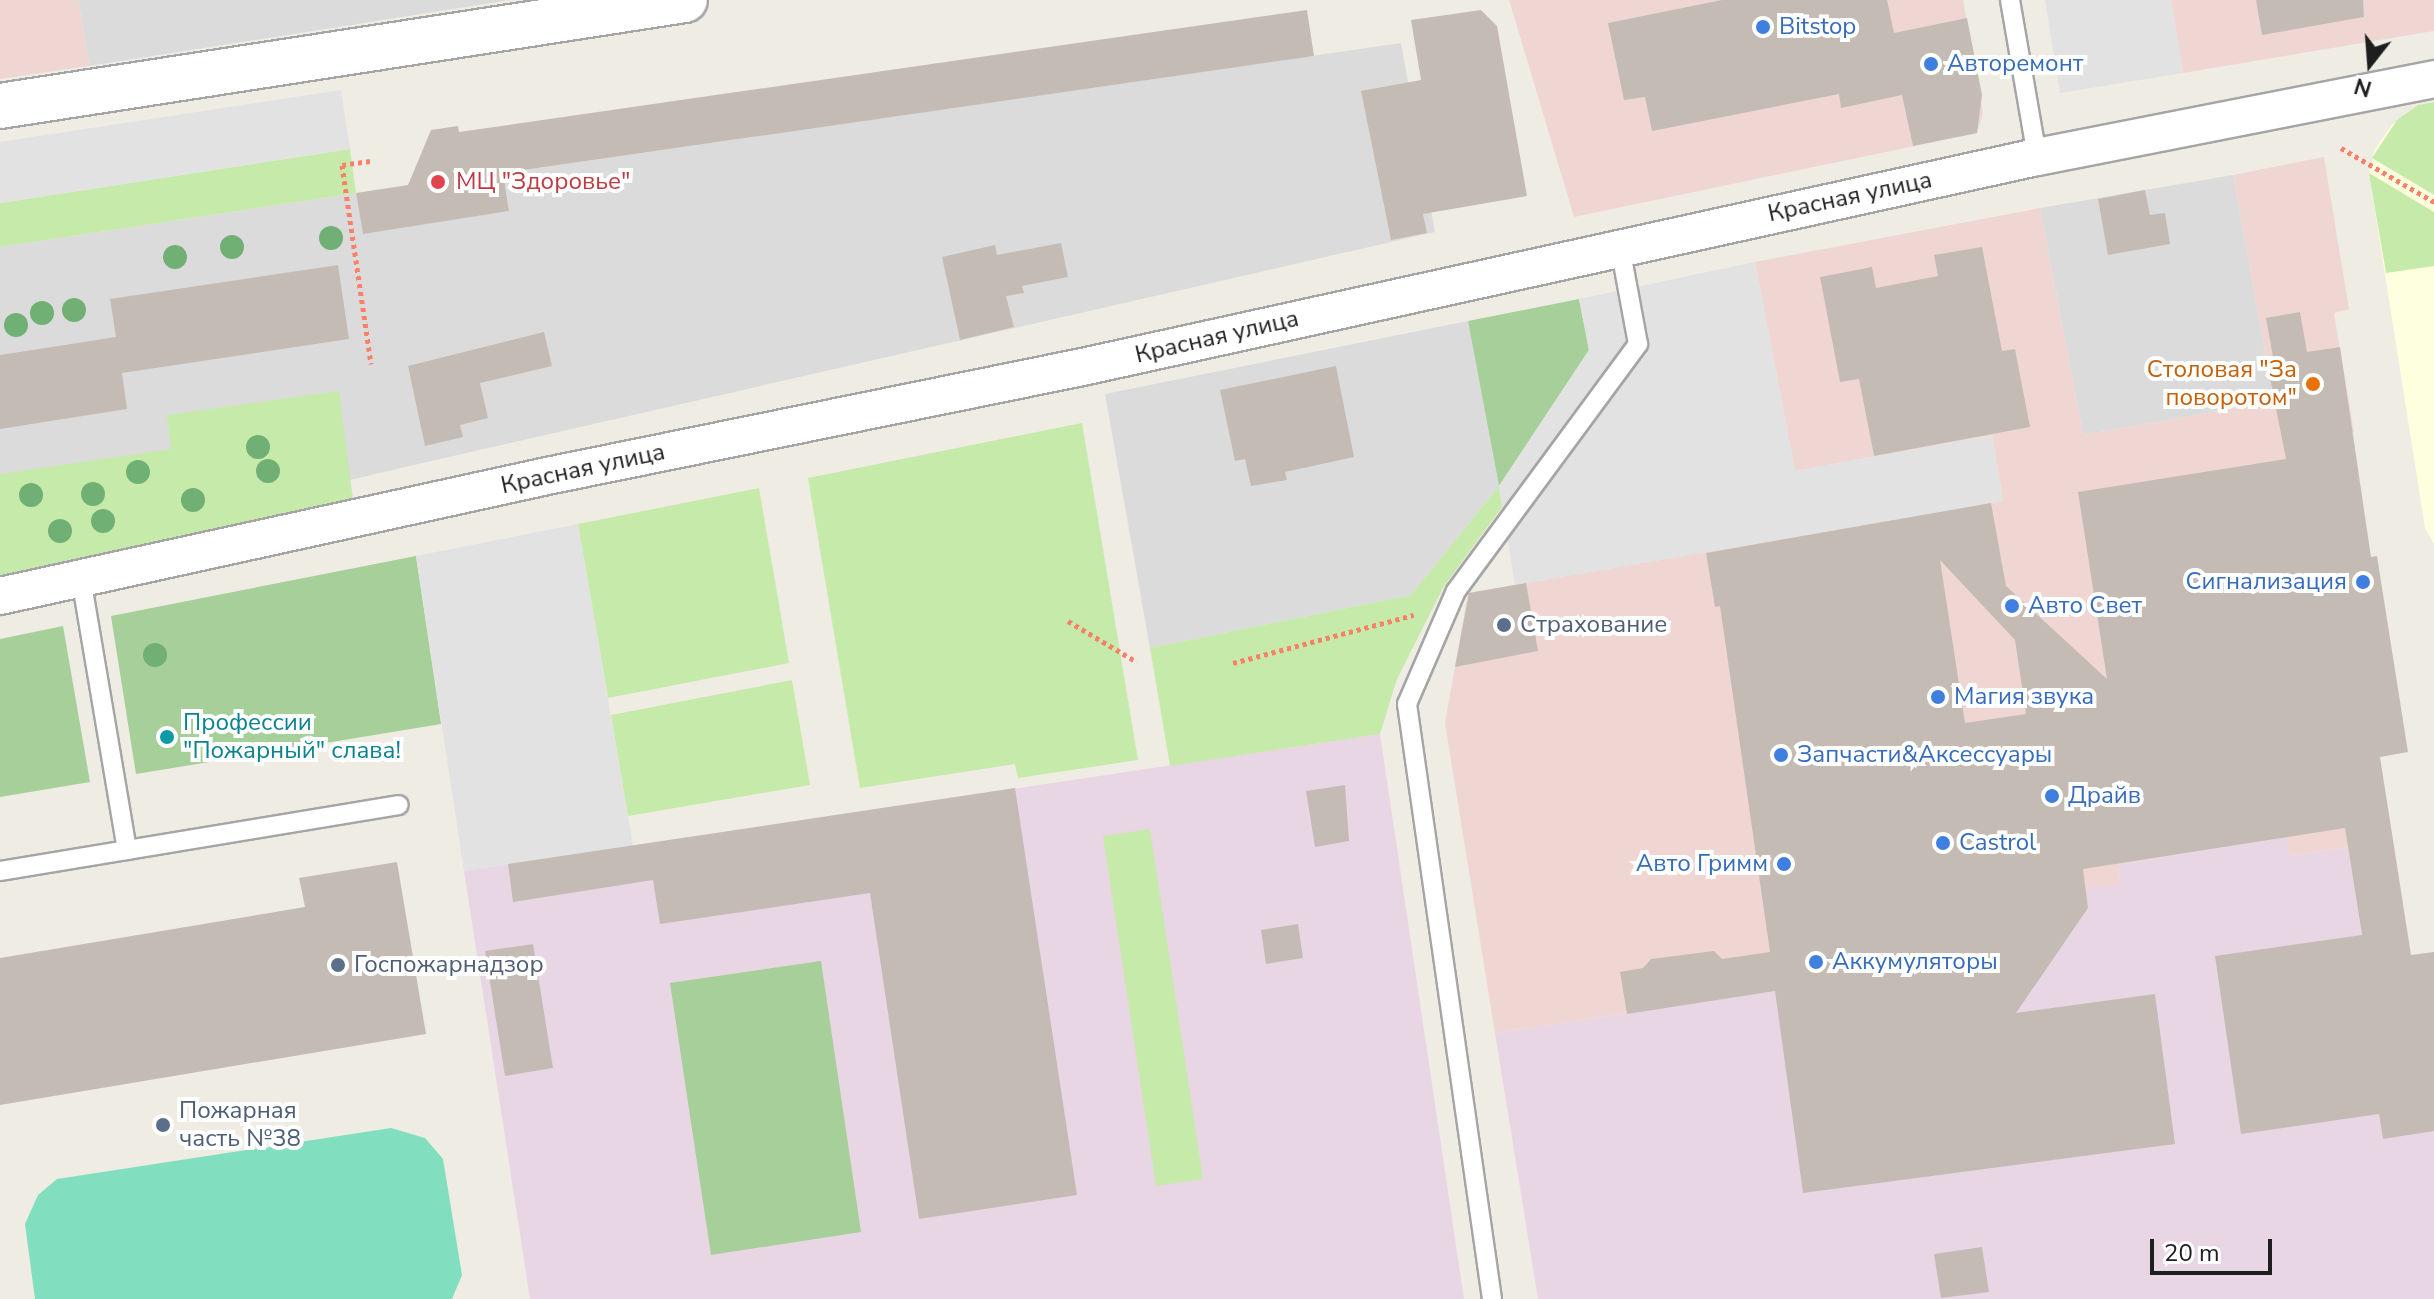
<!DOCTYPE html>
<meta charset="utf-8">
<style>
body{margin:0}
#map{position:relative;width:2434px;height:1299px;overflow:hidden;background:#efece4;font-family:"Nunito Sans",sans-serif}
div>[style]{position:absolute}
.residential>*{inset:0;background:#dcdbdb}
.commercial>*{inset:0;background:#f0d6d3}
.industrial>*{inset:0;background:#e9d6e4}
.education>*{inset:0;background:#fdffde}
.grass>*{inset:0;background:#c6eaaa}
.forest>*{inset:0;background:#a6cf99}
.pitch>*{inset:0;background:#81dfc0}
.parking>*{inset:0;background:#e2e2e2}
.building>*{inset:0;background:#c4bcb4}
.path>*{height:5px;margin-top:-2.5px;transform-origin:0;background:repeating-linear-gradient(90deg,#fb806a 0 4px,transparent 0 8px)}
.roads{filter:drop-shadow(2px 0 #a5a5a5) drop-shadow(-2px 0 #a5a5a5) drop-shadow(0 2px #a5a5a5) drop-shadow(0 -2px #a5a5a5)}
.service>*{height:18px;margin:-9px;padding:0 9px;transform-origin:9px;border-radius:9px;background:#fff}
.minor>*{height:36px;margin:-18px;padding:0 18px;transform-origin:18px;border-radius:18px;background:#fff}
.tertiary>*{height:44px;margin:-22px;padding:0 22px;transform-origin:22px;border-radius:22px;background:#fff}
.trees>*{width:24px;height:24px;margin:-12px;border-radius:50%;background:#71b075}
.dots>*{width:22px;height:22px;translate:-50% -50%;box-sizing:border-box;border:4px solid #fff;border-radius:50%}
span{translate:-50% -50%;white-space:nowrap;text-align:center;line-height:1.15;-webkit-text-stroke:8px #fff;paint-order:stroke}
.shop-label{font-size:24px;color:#366cbe}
.left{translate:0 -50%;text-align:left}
.right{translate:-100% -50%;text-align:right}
.health-label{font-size:24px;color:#be3a42}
.street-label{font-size:24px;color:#1e1e1e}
.food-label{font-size:24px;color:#c56008}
.service-label{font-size:24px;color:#4e5e75}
.culture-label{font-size:24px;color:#0d838f}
.north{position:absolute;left:2330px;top:24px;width:80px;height:80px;-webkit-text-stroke:6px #fff;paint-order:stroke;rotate:197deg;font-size:22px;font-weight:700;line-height:32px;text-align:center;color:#1e1e1e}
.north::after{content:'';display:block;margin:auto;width:28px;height:36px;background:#1e1e1e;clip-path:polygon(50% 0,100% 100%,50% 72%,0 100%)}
.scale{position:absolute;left:2150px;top:1239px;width:122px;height:36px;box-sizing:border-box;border:4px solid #1e1e1e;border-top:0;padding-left:10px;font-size:24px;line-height:28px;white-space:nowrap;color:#1e1e1e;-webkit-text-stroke:6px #fff;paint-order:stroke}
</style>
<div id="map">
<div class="residential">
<div style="clip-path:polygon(78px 0,510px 0,89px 66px)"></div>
<div style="clip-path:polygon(1401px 43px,1435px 232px,401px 468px,350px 480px,353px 500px,0 577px,0 247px,356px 193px,363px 233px,509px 211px,503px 173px)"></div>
<div style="clip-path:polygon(2233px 175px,2274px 401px,2083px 435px,2040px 208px)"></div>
<div style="clip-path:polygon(1468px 321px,1499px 486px,1411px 595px,1150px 648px,1105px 394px)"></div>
</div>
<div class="commercial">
<div style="clip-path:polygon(0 0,78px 0,89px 66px,0 79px)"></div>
<div style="clip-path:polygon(1509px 0,1963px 0,1983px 113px,1977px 133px,1574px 217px)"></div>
<div style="clip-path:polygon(2171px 0,2434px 0,2434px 31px,2183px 73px)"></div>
<div style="clip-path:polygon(2324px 157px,2349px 309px,2334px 313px,2354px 432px,2328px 437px,2348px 847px,2291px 856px,2286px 837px,2118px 865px,2121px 883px,2088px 908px,2060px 948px,1495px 1033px,1445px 723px,1468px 593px,2003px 501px,1992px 435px,1795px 471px,1755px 262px,2040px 208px,2083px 435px,2274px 401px,2233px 175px)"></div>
</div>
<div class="industrial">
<div style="clip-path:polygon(1380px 734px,1464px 1299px,530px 1299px,464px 871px)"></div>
<div style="clip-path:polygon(2286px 837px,2291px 856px,2348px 847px,2370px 987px,2434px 978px,2434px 1299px,1538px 1299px,1495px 1033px,2060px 948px,2085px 889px,2121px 883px,2118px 865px)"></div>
</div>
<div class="education">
<div style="clip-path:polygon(2434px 102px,2434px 544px,2425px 528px,2369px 173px,2375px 149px,2391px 126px,2418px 105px)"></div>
</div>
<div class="grass">
<div style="clip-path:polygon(2434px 102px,2434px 195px,2372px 158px,2397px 120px,2418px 105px)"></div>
<div style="clip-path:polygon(350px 149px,356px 193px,0 247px,0 203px)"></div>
<div style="clip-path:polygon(2369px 173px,2434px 212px,2434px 266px,2386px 273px)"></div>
<div style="clip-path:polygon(339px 391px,353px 500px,0 577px,0 474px,171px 449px,167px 415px)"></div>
<div style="clip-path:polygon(1082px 423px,1138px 760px,1018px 778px,1015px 764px,860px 788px,808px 478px)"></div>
<div style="clip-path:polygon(1499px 486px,1502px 507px,1444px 586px,1397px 679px,1380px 734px,1170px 766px,1150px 648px,1411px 595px)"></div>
<div style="clip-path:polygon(759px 488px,789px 663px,608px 698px,578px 524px)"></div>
<div style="clip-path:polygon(792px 680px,810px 785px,628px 816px,611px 715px)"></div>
<div style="clip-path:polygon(1150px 829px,1203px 1179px,1156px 1186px,1103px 836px)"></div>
</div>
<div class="forest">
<div style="clip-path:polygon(1579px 299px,1589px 350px,1499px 486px,1468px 321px)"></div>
<div style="clip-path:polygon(416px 556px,441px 724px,136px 774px,111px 616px)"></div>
<div style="clip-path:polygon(63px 626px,90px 782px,0 797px,0 639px)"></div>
<div style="clip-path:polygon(821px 961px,861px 1232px,711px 1255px,670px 983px)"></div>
</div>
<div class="pitch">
<div style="clip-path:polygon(391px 1128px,425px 1138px,443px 1159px,462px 1275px,452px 1299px,35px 1299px,25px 1224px,38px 1195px,57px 1179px)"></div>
</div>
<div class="parking">
<div style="clip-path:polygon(2045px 0,2171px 0,2183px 73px,2060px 93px)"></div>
<div style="clip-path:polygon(341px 90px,350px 149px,0 203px,0 142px)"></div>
<div style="clip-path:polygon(1755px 262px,1795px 471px,1992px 435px,2003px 501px,1515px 585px,1499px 486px,1589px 350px,1579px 299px)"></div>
<div style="clip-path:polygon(578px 524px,633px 846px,464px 871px,416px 556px)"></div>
</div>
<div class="building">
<div style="clip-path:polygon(1722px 0,1887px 0,1894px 33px,1967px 18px,1982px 95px,1977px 133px,1913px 146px,1902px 95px,1841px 108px,1839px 94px,1652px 131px,1645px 97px,1624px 100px,1608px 23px)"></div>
<div style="clip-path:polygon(2256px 0,2363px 0,2364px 17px,2262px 35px)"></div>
<div style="clip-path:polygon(1307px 10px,1314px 56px,503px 173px,509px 211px,363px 234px,356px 193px,408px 185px,431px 130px,458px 126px,459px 132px)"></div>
<div style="clip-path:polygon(1481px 10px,1497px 26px,1527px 196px,1423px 214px,1427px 233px,1391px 240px,1361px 91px,1421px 80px,1411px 20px)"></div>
<div style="clip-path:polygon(2145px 190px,2150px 215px,2165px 213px,2170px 244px,2108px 255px,2098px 199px)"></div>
<div style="clip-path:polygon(1061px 243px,1068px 277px,1022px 286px,1024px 293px,1006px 296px,1014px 327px,960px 340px,942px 257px,995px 245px,997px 255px)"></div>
<div style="clip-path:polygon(1982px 247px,2002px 351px,2015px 349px,2030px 427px,1874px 456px,1859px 379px,1840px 382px,1820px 277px,1872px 267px,1876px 288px,1938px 276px,1934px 255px)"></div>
<div style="clip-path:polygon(338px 265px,349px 339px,122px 373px,127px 409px,0 429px,0 355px,116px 337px,110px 299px)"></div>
<div style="clip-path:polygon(evenodd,2300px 312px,2307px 352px,2340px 347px,2371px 557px,2377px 556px,2408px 752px,2380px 757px,2411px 955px,2434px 952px,2434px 1131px,2383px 1139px,2379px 1114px,2241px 1134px,2215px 956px,2362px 935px,2345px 828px,2083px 869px,2088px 908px,2016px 1013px,2155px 994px,2175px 1144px,1803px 1193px,1775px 991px,1627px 1014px,1620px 972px,1643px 968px,1651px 959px,1714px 951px,1722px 959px,1770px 952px,1720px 606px,1715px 607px,1706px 553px,1991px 503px,2006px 586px,2107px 679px,2078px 492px,2286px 459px,2266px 358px,2273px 357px,2266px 318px,2300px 312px,1940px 560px,2015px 640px,2026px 714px,1965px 723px,1940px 560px)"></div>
<div style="clip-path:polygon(544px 332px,552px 366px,480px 383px,488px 418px,460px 425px,463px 437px,425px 446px,408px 366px)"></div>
<div style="clip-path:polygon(1336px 366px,1354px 457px,1285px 472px,1287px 480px,1251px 486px,1245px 459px,1235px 461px,1220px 390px)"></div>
<div style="clip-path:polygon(1526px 583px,1538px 651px,1455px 667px,1469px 593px)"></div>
<div style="clip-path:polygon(1345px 785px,1349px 841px,1315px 847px,1306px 791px)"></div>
<div style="clip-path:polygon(1015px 788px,1077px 1195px,919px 1219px,870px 893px,660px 924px,653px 880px,513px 902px,508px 864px)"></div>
<div style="clip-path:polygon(397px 862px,426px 1034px,0 1105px,0 958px,305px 907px,299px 878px)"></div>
<div style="clip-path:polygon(1298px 924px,1303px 958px,1266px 964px,1261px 930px)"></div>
<div style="clip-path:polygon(533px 944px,553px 1068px,505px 1076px,485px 951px)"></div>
<div style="clip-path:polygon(1982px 1247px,1989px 1292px,1941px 1298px,1934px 1254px)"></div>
</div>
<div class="path">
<div style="left:2341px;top:148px;width:108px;rotate:30.1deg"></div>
<div style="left:370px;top:161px;width:28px;rotate:172deg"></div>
<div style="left:342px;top:165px;width:201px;rotate:81.7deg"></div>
<div style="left:1068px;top:621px;width:80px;rotate:30.7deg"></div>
<div style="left:1233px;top:663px;width:187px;rotate:-14.9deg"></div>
</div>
<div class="roads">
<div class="service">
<div style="left:2010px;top:0;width:159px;rotate:80.2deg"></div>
<div style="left:81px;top:578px;width:276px;rotate:80.4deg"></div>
<div style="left:0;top:871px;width:404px;rotate:-9.4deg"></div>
<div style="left:1492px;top:1299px;width:601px;rotate:-98.13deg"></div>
<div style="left:1407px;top:704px;width:123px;rotate:-66.6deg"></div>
<div style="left:1456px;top:591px;width:307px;rotate:-53.6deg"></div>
<div style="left:1638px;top:344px;width:99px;rotate:-100.5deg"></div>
</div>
<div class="minor">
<div style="left:0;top:596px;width:560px;rotate:-12.37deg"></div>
<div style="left:547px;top:476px;width:551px;rotate:-11.51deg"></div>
<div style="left:1087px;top:366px;width:973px;rotate:-12.41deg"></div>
<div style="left:2037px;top:157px;width:405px;rotate:-11.1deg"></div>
</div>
<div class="tertiary">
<div style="left:0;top:106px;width:693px;rotate:-8.8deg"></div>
</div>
</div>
<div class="trees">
<div style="left:331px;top:238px"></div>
<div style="left:232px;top:247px"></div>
<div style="left:175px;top:257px"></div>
<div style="left:74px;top:310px"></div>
<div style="left:42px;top:313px"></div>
<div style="left:16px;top:325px"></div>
<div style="left:258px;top:447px"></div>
<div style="left:268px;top:471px"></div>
<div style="left:138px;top:472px"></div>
<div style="left:93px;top:494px"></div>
<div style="left:31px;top:495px"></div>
<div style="left:193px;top:500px"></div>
<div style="left:103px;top:521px"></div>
<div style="left:60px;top:531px"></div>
<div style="left:155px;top:655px"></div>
</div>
<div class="dots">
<div style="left:1763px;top:27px;background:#3f7fe0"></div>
<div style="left:1931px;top:64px;background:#3f7fe0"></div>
<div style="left:438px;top:182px;background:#e0444e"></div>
<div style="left:2313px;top:384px;background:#e8710a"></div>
<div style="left:2363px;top:582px;background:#3f7fe0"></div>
<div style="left:2012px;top:606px;background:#3f7fe0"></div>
<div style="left:1504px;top:625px;background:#5c6f8a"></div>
<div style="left:1938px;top:697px;background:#3f7fe0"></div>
<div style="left:167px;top:737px;background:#0f9aa8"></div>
<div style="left:1781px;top:755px;background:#3f7fe0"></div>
<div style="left:2052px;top:796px;background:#3f7fe0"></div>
<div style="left:1943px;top:843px;background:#3f7fe0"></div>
<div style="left:1784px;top:864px;background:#3f7fe0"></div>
<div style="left:1816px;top:962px;background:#3f7fe0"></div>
<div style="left:338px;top:965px;background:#5c6f8a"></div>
<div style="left:163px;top:1125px;background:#5c6f8a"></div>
</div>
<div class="shop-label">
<span class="left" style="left:1779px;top:27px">Bitstop</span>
<span class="left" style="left:1947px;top:64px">Авторемонт</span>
<span class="right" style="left:2347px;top:582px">Сигнализация</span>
<span class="left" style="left:2028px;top:606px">Авто Свет</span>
<span class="left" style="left:1954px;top:697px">Магия звука</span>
<span class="left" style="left:1797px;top:755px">Запчасти&amp;Аксессуары</span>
<span class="left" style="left:2068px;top:796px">Драйв</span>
<span class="left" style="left:1959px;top:843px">Castrol</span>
<span class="right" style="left:1768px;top:864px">Авто Гримм</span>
<span class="left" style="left:1832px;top:962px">Аккумуляторы</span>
</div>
<div class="health-label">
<span class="left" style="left:456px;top:182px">МЦ "Здоровье"</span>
</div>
<div class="street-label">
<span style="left:1850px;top:197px;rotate:-12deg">Красная улица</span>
<span style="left:1217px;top:337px;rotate:-13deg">Красная улица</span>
<span style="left:583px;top:469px;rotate:-12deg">Красная улица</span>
</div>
<div class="food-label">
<span class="right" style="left:2297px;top:384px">Столовая "За<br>поворотом"</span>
</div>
<div class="service-label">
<span class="left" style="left:1520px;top:625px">Страхование</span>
<span class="left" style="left:354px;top:965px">Госпожарнадзор</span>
<span class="left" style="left:179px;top:1125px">Пожарная<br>часть №38</span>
</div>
<div class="culture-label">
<span class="left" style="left:183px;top:737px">Профессии<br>"Пожарный" слава!</span>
</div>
<div class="north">N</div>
<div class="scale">20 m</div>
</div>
